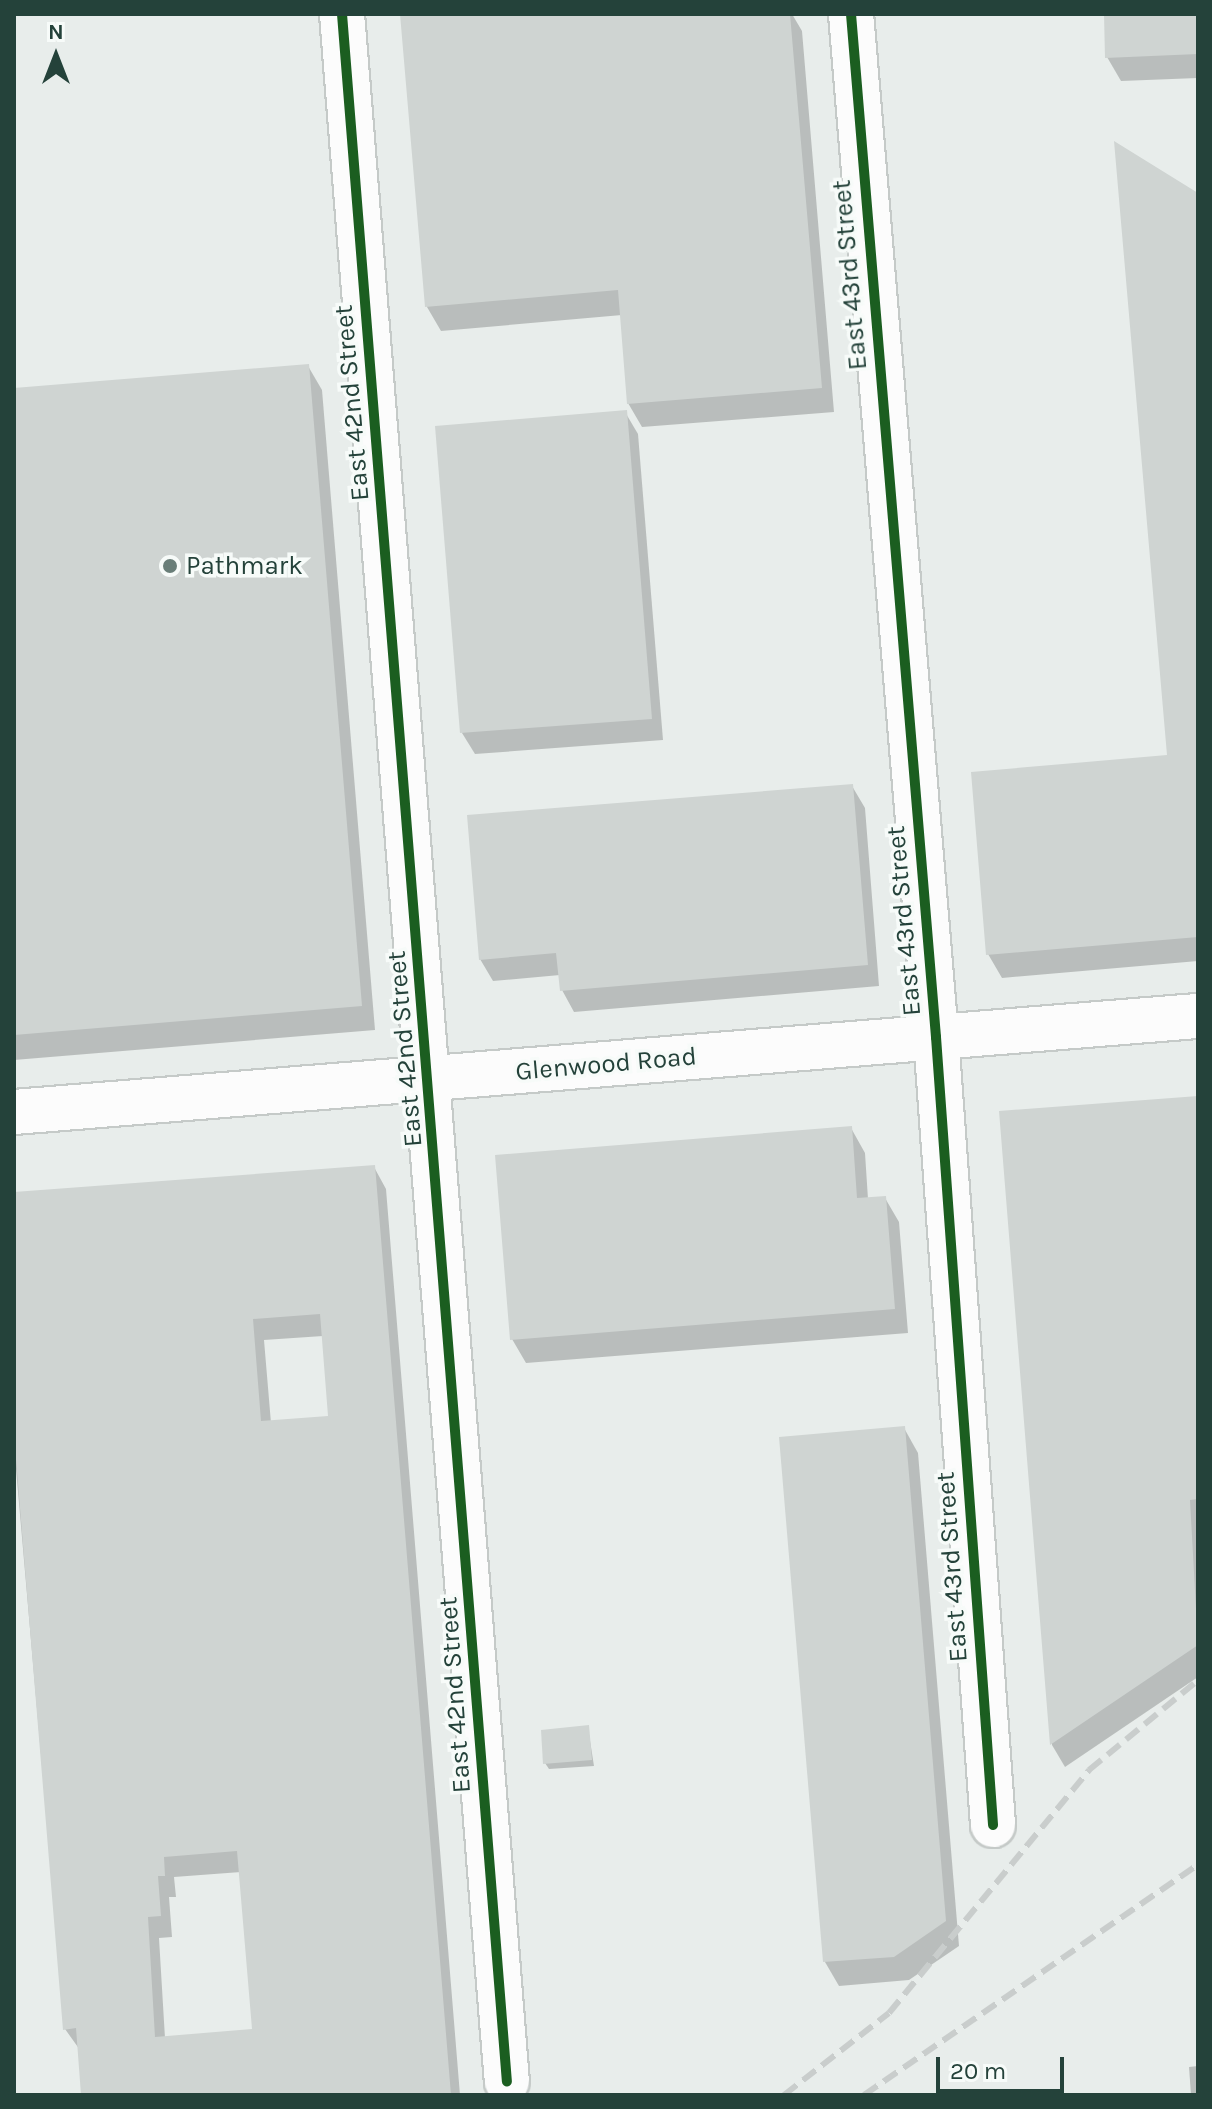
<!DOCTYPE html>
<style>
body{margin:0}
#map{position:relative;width:1212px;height:2109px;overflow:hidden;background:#e8edeb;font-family:Karla,sans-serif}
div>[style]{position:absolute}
.shadow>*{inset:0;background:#0003}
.building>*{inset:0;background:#cfd4d2}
.roads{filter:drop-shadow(2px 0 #c5cac8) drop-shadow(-2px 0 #c5cac8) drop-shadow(0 2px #c5cac8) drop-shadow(0 -2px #c5cac8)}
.minor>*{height:44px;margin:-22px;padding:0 22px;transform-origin:22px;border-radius:22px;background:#fcfcfc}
.rail>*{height:6px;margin-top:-3px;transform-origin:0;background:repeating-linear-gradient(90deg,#c9cdcc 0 16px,transparent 0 24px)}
.cycleway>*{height:10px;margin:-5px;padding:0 5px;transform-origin:5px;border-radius:5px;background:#1b5e20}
.dots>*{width:22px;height:22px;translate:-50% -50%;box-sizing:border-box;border:4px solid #f7fbf9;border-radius:50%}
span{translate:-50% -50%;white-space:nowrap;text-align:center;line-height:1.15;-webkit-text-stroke:7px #f7fbf9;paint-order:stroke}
.street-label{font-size:26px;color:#24423a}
.poi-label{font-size:26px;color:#24423a}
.left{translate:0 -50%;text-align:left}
.frame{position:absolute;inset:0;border:16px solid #24423a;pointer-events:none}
.north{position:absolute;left:16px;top:16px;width:80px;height:80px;-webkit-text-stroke:6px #f7fbf9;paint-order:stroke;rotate:0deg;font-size:22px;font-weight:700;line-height:32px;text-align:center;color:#24423a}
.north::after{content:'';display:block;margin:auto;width:28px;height:36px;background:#24423a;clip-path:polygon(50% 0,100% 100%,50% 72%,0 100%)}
.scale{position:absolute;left:936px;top:2057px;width:128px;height:36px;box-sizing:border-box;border:4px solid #24423a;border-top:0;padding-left:10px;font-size:24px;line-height:28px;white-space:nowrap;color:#24423a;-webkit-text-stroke:6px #f7fbf9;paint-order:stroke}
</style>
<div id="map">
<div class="shadow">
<div style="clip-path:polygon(402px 14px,792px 14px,802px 31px,834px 412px,642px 427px,628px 403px,622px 315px,441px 331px,427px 307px)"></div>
<div style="clip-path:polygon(1105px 14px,1198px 14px,1198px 78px,1121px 81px,1107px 57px)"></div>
<div style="clip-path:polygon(1198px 196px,1198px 961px,1002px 978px,988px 954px,1169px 757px)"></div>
<div style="clip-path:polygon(308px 366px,322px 390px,375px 1030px,14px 1060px,14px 390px)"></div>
<div style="clip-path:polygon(625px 412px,638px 434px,663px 740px,475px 754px,462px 733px)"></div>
<div style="clip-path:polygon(852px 786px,865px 808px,879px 986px,574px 1012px,562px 990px,560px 975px,493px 981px,480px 959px)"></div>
<div style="clip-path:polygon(1198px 1098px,1198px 1677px,1065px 1767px,1052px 1745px,1001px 1113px)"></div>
<div style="clip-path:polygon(851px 1128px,865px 1153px,868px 1199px,885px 1198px,899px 1222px,908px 1333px,526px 1363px,512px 1339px)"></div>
<div style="clip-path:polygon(evenodd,374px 1167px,386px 1189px,460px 2095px,83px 2095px,80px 2050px,65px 2029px,14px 1446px,14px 1195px,374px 1167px,323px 1336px,330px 1418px,271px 1423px,264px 1340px,323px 1336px,374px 1167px,241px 1872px,254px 2031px,165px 2038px,159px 1938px,172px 1937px,169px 1897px,176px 1897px,174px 1877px,241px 1872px)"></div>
<div style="clip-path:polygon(904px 1428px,918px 1453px,959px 1946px,909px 1980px,839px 1986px,825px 1962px)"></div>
<div style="clip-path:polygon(588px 1728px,594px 1766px,549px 1769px,545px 1763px)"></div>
<div style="clip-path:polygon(1198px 2066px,1198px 2095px,1191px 2095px,1189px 2067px)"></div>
</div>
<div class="building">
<div style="clip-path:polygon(400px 14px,790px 14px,822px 388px,627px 404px,618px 290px,425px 307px)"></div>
<div style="clip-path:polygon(1104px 14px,1198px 14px,1198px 54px,1105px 58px)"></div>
<div style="clip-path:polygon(1114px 141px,1198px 193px,1198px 937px,986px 955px,971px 772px,1167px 755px)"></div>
<div style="clip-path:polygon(309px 364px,362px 1006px,14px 1035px,14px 388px)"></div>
<div style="clip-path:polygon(627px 410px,652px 719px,460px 733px,435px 426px)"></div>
<div style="clip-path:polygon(853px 784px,868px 965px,560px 991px,556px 953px,479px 960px,467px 815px)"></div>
<div style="clip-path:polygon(1198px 1096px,1198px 1499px,1190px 1500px,1198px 1645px,1050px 1745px,999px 1111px)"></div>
<div style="clip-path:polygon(852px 1126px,857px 1198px,886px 1196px,895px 1309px,510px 1340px,495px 1155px)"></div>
<div style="clip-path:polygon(evenodd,375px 1165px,451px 2095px,81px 2095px,76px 2028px,63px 2030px,14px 1435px,14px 1192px,375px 1165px,320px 1314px,328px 1416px,261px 1421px,253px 1319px,320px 1314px,375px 1165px,237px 1851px,252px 2029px,155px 2037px,148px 1917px,161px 1916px,158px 1876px,165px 1876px,164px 1857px,237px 1851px)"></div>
<div style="clip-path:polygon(905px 1426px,946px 1921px,894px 1957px,823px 1962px,779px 1437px)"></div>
<div style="clip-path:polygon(589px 1725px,592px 1760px,543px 1764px,541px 1730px)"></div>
</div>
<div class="roads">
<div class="minor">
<div style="left:342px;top:14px;width:2074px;rotate:85.44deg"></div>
<div style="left:851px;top:14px;width:1027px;rotate:85.25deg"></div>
<div style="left:936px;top:1037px;width:790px;rotate:85.86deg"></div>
<div style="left:14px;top:1112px;width:1188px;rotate:-4.64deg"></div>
</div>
</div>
<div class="rail">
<div style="left:784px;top:2095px;width:133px;rotate:-38deg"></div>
<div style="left:889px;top:2013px;width:315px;rotate:-50.5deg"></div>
<div style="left:1089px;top:1770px;width:141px;rotate:-39.5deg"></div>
<div style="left:864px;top:2095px;width:406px;rotate:-34.6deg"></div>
</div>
<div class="cycleway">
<div style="left:342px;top:14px;width:2074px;rotate:85.44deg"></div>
<div style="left:851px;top:14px;width:1027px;rotate:85.25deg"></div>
<div style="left:936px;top:1037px;width:790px;rotate:85.86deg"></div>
</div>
<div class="dots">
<div style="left:170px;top:566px;background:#697e78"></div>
</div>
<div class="street-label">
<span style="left:850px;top:275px;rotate:-95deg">East 43rd Street</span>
<span style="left:352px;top:403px;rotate:-95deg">East 42nd Street</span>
<span style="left:904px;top:921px;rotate:-95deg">East 43rd Street</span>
<span style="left:405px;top:1049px;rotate:-95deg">East 42nd Street</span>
<span style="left:606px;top:1064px;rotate:-5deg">Glenwood Road</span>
<span style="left:952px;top:1567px;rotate:-94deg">East 43rd Street</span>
<span style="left:455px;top:1695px;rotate:-94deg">East 42nd Street</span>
</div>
<div class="poi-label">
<span class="left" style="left:186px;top:566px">Pathmark</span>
</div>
<div class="frame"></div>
<div class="north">N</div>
<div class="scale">20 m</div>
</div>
